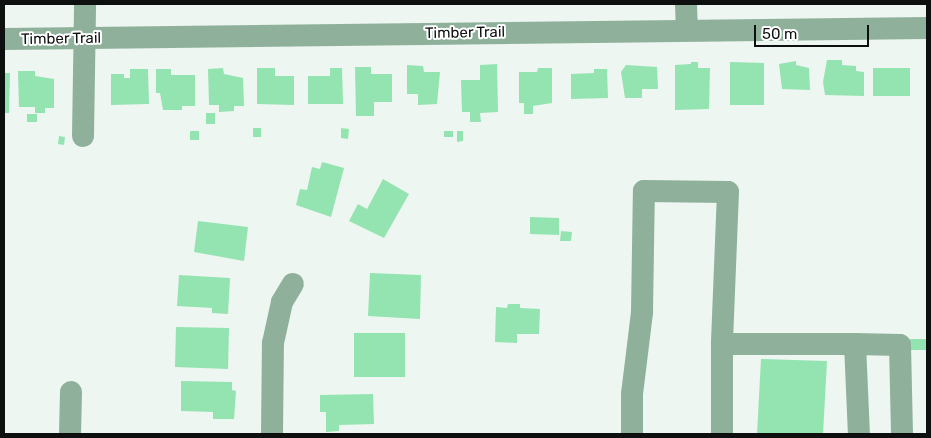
<!DOCTYPE html>
<style>
body{margin:0}
#map{position:relative;width:931px;height:438px;overflow:hidden;background:#eef6f1;font-family:Rubik,sans-serif}
div>[style]{position:absolute}
.building>*{inset:0;background:#93e4b1}
.minor>*{height:22px;margin:-11px;padding:0 11px;transform-origin:11px;border-radius:11px;background:#8fb19b}
span{translate:-50% -50%;white-space:nowrap;text-align:center;line-height:1.15;-webkit-text-stroke:4px #fff;paint-order:stroke}
.street-label{font-size:15px;color:#0e100f}
.frame{position:absolute;inset:0;border:5px solid #0e100f;pointer-events:none}
.scale{position:absolute;left:754px;top:25px;width:115px;height:22px;box-sizing:border-box;border:2px solid #0e100f;border-top:0;padding-left:6px;font-size:15px;line-height:18px;white-space:nowrap;color:#0e100f;-webkit-text-stroke:4px #fff;paint-order:stroke}
</style>
<div id="map">
<div class="building">
<div style="clip-path:polygon(827px 60px,842px 60px,842px 65px,856px 66px,856px 71px,864px 72px,864px 96px,825px 95px,823px 82px)"></div>
<div style="clip-path:polygon(796px 61px,796px 65px,809px 68px,810px 90px,782px 89px,779px 64px)"></div>
<div style="clip-path:polygon(691px 62px,698px 62px,698px 68px,710px 68px,709px 109px,675px 110px,675px 65px,691px 64px)"></div>
<div style="clip-path:polygon(730px 62px,764px 63px,764px 105px,730px 105px)"></div>
<div style="clip-path:polygon(497px 64px,498px 112px,480px 113px,481px 122px,470px 122px,470px 112px,462px 112px,461px 80px,480px 80px,480px 65px)"></div>
<div style="clip-path:polygon(407px 65px,423px 66px,424px 72px,440px 72px,437px 104px,418px 105px,418px 94px,407px 94px)"></div>
<div style="clip-path:polygon(626px 65px,657px 67px,658px 89px,642px 89px,642px 98px,625px 98px,621px 72px)"></div>
<div style="clip-path:polygon(355px 67px,371px 67px,371px 74px,392px 74px,392px 102px,374px 102px,374px 116px,356px 116px)"></div>
<div style="clip-path:polygon(223px 68px,224px 74px,243px 78px,244px 106px,234px 106px,234px 111px,219px 112px,219px 105px,209px 105px,208px 69px)"></div>
<div style="clip-path:polygon(257px 68px,275px 68px,275px 76px,294px 76px,294px 105px,257px 104px)"></div>
<div style="clip-path:polygon(330px 68px,342px 68px,343px 104px,308px 104px,308px 76px,330px 76px)"></div>
<div style="clip-path:polygon(538px 68px,552px 68px,552px 103px,533px 106px,533px 114px,524px 114px,524px 103px,519px 103px,519px 72px,537px 72px)"></div>
<div style="clip-path:polygon(873px 68px,910px 68px,910px 96px,873px 96px)"></div>
<div style="clip-path:polygon(130px 69px,148px 69px,149px 104px,111px 105px,111px 74px,124px 74px,124px 78px,130px 78px)"></div>
<div style="clip-path:polygon(156px 69px,171px 69px,171px 75px,195px 75px,195px 106px,182px 106px,182px 110px,163px 110px,160px 93px,156px 93px)"></div>
<div style="clip-path:polygon(594px 69px,607px 69px,608px 98px,571px 99px,571px 74px,594px 73px)"></div>
<div style="clip-path:polygon(18px 71px,35px 71px,35px 76px,54px 79px,54px 108px,45px 108px,45px 113px,35px 113px,35px 107px,19px 107px)"></div>
<div style="clip-path:polygon(4px 73px,10px 73px,9px 113px,4px 113px)"></div>
<div style="clip-path:polygon(206px 113px,215px 113px,215px 124px,206px 124px)"></div>
<div style="clip-path:polygon(27px 114px,37px 114px,37px 122px,27px 122px)"></div>
<div style="clip-path:polygon(253px 128px,261px 128px,261px 137px,253px 137px)"></div>
<div style="clip-path:polygon(341px 128px,349px 129px,348px 139px,341px 138px)"></div>
<div style="clip-path:polygon(190px 131px,199px 131px,199px 140px,190px 140px)"></div>
<div style="clip-path:polygon(444px 131px,453px 131px,453px 137px,444px 137px)"></div>
<div style="clip-path:polygon(457px 131px,463px 131px,463px 141px,457px 142px)"></div>
<div style="clip-path:polygon(59px 136px,65px 137px,64px 145px,58px 144px)"></div>
<div style="clip-path:polygon(322px 162px,344px 168px,331px 217px,296px 205px,300px 189px,307px 190px,312px 167px,320px 169px)"></div>
<div style="clip-path:polygon(383px 179px,409px 194px,384px 238px,349px 221px,358px 204px,367px 209px)"></div>
<div style="clip-path:polygon(530px 217px,559px 218px,559px 235px,530px 234px)"></div>
<div style="clip-path:polygon(198px 221px,248px 227px,244px 261px,194px 252px)"></div>
<div style="clip-path:polygon(561px 231px,572px 232px,571px 241px,560px 241px)"></div>
<div style="clip-path:polygon(370px 273px,421px 275px,420px 319px,368px 316px)"></div>
<div style="clip-path:polygon(179px 275px,230px 278px,228px 314px,212px 313px,212px 308px,177px 306px)"></div>
<div style="clip-path:polygon(508px 304px,520px 304px,520px 308px,540px 309px,539px 334px,517px 334px,517px 343px,495px 342px,496px 307px,507px 308px)"></div>
<div style="clip-path:polygon(176px 327px,229px 328px,228px 369px,175px 367px)"></div>
<div style="clip-path:polygon(354px 333px,405px 333px,405px 377px,354px 377px)"></div>
<div style="clip-path:polygon(910px 339px,926px 339px,926px 350px,910px 350px)"></div>
<div style="clip-path:polygon(761px 359px,827px 361px,823px 434px,757px 434px)"></div>
<div style="clip-path:polygon(181px 381px,232px 382px,232px 390px,236px 391px,234px 419px,213px 419px,213px 412px,181px 411px)"></div>
<div style="clip-path:polygon(373px 394px,374px 424px,339px 425px,339px 431px,326px 432px,326px 412px,320px 412px,320px 395px)"></div>
</div>
<div class="minor">
<div style="left:686px;top:4px;width:26px;rotate:88deg"></div>
<div style="left:4px;top:39px;width:923px;rotate:-0.68deg"></div>
<div style="left:83px;top:136px;width:132px;rotate:-89.1deg"></div>
<div style="left:855px;top:344px;width:45px;rotate:1.3deg"></div>
<div style="left:900px;top:345px;width:89px;rotate:88.7deg"></div>
<div style="left:70px;top:434px;width:42px;rotate:-88.6deg"></div>
<div style="left:272px;top:434px;width:91px;rotate:-89.4deg"></div>
<div style="left:273px;top:343px;width:42px;rotate:-77.6deg"></div>
<div style="left:282px;top:302px;width:21px;rotate:-59deg"></div>
<div style="left:632px;top:434px;width:40px;rotate:-90deg"></div>
<div style="left:632px;top:394px;width:83px;rotate:-83deg"></div>
<div style="left:642px;top:312px;width:121px;rotate:-89.1deg"></div>
<div style="left:644px;top:191px;width:84px;rotate:0.7deg"></div>
<div style="left:728px;top:192px;width:152px;rotate:92.3deg"></div>
<div style="left:722px;top:434px;width:90px;rotate:-90deg"></div>
<div style="left:722px;top:344px;width:133px"></div>
<div style="left:855px;top:344px;width:90px;rotate:87.5deg"></div>
</div>
<div class="street-label">
<span style="left:465px;top:33px;rotate:-1deg">Timber Trail</span>
<span style="left:61px;top:39px;rotate:-1deg">Timber Trail</span>
</div>
<div class="frame"></div>
<div class="scale">50 m</div>
</div>
